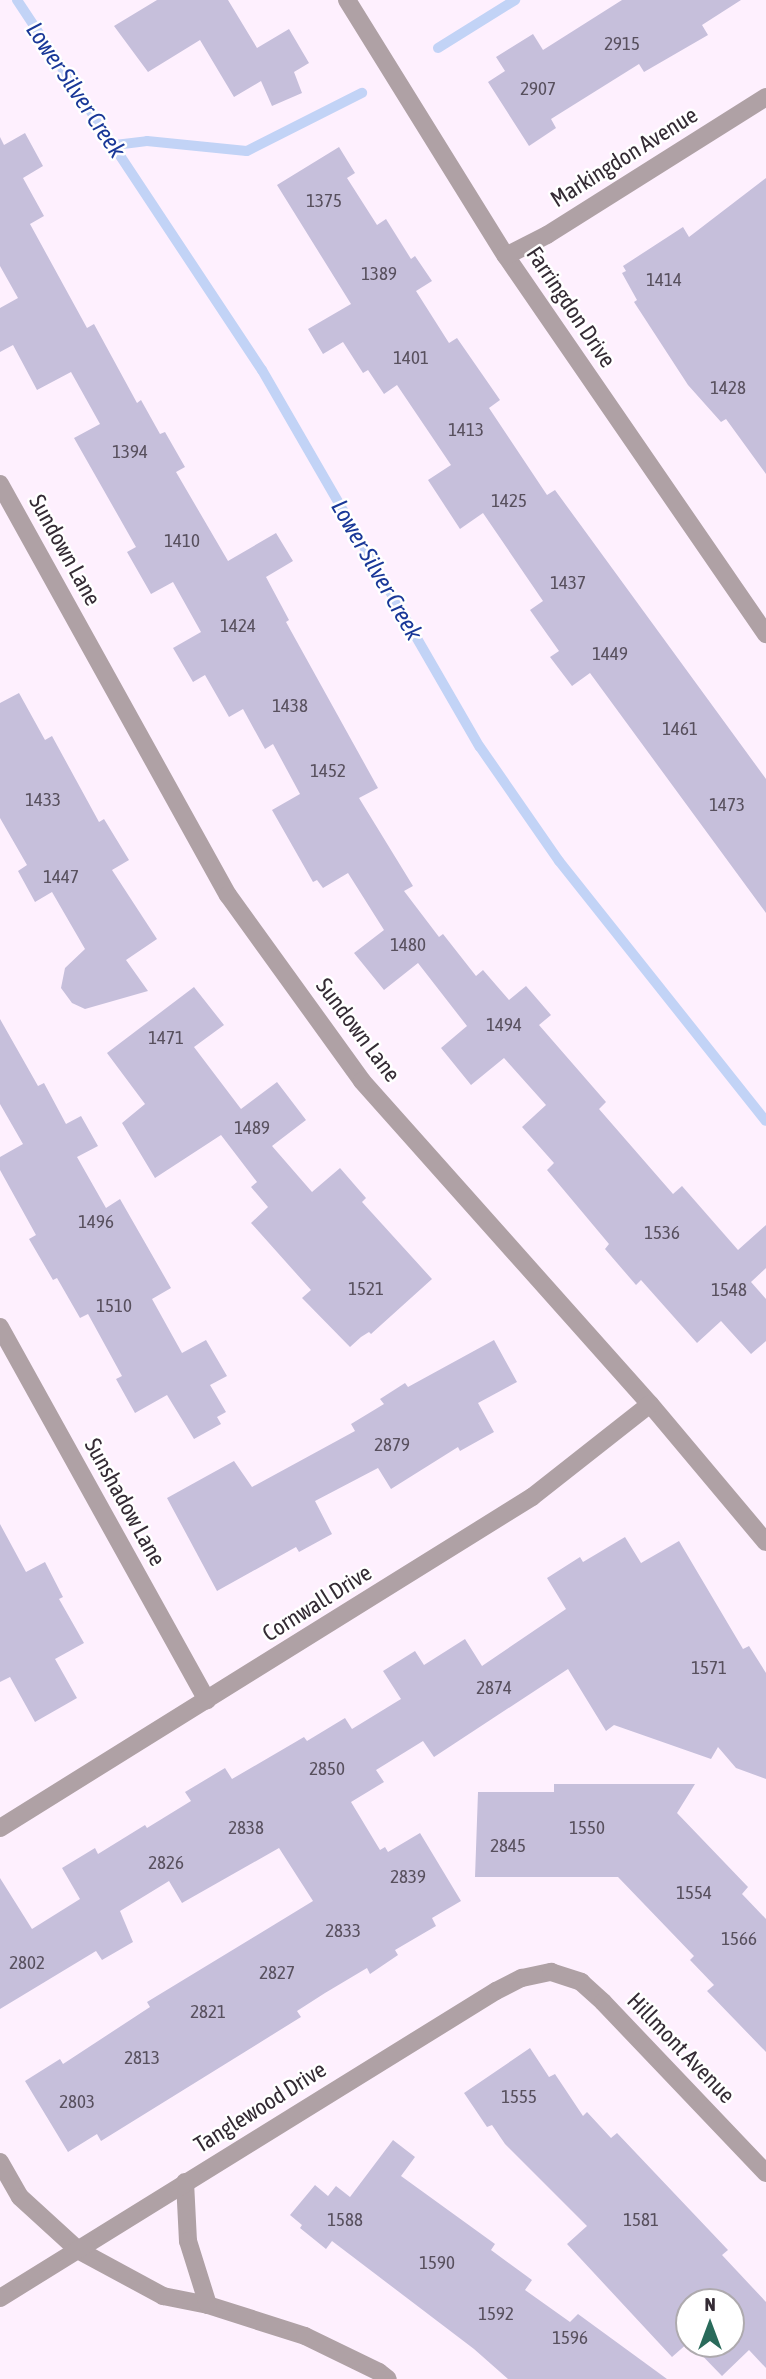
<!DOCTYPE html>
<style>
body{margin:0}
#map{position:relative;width:766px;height:2379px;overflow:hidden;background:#fef0fe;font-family:"Asap Condensed",sans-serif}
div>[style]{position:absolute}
.stream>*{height:10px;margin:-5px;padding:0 5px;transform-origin:5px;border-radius:5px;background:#c2d3f6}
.building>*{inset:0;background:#c6bfdb}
.minor>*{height:18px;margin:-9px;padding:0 9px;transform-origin:9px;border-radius:9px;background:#afa1a5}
span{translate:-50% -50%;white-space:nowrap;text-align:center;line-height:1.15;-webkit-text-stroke:5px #fff;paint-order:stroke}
.number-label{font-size:19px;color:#58505e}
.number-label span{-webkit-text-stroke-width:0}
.street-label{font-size:23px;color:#342b34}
.water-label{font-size:24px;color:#193898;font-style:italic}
.north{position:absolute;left:675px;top:2288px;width:70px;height:70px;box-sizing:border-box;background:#fff;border:2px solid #aeaaae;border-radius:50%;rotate:0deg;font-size:19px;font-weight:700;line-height:28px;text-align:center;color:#342b34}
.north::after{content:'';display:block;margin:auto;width:24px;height:32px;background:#2a6b5b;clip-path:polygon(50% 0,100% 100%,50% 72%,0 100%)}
</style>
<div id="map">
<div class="stream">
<div style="left:17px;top:0;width:444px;rotate:56.5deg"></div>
<div style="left:262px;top:370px;width:435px;rotate:60deg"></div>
<div style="left:480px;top:747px;width:139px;rotate:55.3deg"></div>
<div style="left:559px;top:861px;width:332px;rotate:51.5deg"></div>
<div style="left:438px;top:48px;width:91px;rotate:-31.9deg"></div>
<div style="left:115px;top:145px;width:32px;rotate:-7deg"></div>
<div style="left:147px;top:141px;width:100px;rotate:5.7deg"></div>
<div style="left:247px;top:151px;width:129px;rotate:-26.8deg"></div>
</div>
<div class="building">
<div style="clip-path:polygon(157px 0,228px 0,257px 48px,289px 29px,309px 63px,294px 72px,302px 93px,272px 106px,261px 81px,234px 97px,200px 40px,148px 72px,114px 26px)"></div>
<div style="clip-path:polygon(622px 0,741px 0,702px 25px,708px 35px,644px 72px,639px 64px,551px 119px,556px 128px,529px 146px,488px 82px,505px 71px,496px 57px,533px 34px,543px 50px)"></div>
<div style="clip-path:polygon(25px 133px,43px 166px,23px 178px,44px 216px,30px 224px,87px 328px,94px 324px,137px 403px,141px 400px,160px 434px,165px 432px,185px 467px,176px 472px,228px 561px,276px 533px,293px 561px,266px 577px,289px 620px,286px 622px,378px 788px,359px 798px,413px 886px,404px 891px,439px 937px,443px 934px,476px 976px,483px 970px,509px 1000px,526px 986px,551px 1015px,539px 1025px,606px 1102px,599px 1109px,673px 1194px,682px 1186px,738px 1250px,766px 1225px,766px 1268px,751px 1282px,766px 1299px,766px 1341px,751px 1354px,721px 1321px,697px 1343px,641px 1280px,636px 1285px,605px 1249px,609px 1244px,547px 1170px,554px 1163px,522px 1127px,546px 1105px,504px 1058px,471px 1085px,441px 1048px,467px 1026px,418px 963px,384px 990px,354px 953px,384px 930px,348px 873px,323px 888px,317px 880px,313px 882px,272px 810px,300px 794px,273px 744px,265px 749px,243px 709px,229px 717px,205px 675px,193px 682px,173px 648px,201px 632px,173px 582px,151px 594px,127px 552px,136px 547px,74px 438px,100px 424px,71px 372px,37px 390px,13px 345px,0 352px,0 308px,18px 298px,0 266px,0 137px,4px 145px)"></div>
<div style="clip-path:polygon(339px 147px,355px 173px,347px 178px,377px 225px,386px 219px,411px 259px,415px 256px,432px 281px,416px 291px,449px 343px,457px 338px,500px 400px,489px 408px,547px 495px,555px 490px,766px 779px,766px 913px,590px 673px,572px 686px,550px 657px,559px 651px,530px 610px,543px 601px,483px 513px,460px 529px,428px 480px,451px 465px,397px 385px,384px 394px,368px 370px,363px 373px,343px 342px,323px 354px,308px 329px,351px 304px,277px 185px)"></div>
<div style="clip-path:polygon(766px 178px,766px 474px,726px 419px,721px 422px,688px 385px,634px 302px,637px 300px,622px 273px,626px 271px,623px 266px,683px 227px,689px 237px)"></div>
<div style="clip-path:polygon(19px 693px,45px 740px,52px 736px,99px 822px,104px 819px,129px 860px,112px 870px,157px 939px,126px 960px,148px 991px,85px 1009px,72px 1003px,61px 988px,65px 968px,85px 949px,52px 892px,35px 902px,18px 871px,27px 865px,0 818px,0 703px)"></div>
<div style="clip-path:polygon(194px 987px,224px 1025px,194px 1047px,241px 1109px,277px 1082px,306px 1120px,272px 1146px,312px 1192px,340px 1168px,366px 1198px,362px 1202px,432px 1279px,371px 1334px,369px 1332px,361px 1337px,350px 1347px,302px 1298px,311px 1290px,251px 1223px,268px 1207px,251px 1187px,257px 1182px,221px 1135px,155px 1178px,122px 1123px,145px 1104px,107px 1053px)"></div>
<div style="clip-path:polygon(0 1019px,38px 1086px,44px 1083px,66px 1124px,81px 1116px,98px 1146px,77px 1157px,106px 1208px,120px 1199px,171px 1288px,152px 1299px,182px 1353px,206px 1340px,227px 1376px,210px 1385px,226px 1412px,217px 1417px,221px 1424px,194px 1439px,167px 1395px,135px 1413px,116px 1379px,122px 1376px,88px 1314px,80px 1318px,57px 1278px,53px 1280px,29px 1239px,36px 1235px,0 1170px,0 1157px,23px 1144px,0 1104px)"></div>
<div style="clip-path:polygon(494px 1340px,517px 1382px,478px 1403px,494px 1432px,460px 1451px,458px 1447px,391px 1489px,378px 1468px,315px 1501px,332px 1534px,299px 1552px,296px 1547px,217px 1591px,167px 1498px,234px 1461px,252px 1487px,355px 1431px,351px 1424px,384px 1404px,380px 1399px,405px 1383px,408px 1387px)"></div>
<div style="clip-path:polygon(0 1524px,26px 1572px,45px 1562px,63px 1597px,59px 1599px,84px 1643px,55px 1659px,77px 1698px,35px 1722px,10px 1677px,0 1682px)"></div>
<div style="clip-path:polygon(625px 1537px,641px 1563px,679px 1541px,743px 1649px,749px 1646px,766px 1673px,766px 1779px,736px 1768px,718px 1747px,711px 1759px,614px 1725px,606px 1731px,568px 1669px,434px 1757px,423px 1741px,376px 1770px,384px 1782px,351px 1802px,380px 1850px,385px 1847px,388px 1852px,420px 1833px,461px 1901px,432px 1918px,436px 1926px,395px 1950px,398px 1955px,370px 1974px,367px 1968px,325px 1993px,297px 2011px,301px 2017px,101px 2141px,97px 2134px,68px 2152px,25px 2081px,60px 2059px,63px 2064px,150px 2007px,147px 2002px,313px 1901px,279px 1848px,182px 1903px,169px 1881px,120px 1911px,133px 1942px,102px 1960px,96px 1951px,0 2009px,0 1878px,32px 1929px,80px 1899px,62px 1868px,95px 1848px,98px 1854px,145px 1825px,147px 1828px,191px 1801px,185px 1792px,225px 1768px,232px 1779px,304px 1737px,307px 1741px,345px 1718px,352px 1729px,401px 1699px,383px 1671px,415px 1651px,424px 1665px,465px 1639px,482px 1666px,566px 1609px,547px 1578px,580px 1557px,583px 1562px)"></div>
<div style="clip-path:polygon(554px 1784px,695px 1784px,677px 1813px,748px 1887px,742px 1894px,766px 1919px,766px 2052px,707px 1991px,714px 1985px,690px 1960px,694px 1956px,618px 1877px,475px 1877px,478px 1792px,554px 1792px)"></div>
<div style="clip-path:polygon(530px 2048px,549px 2077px,555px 2074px,583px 2116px,587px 2112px,611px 2138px,617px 2133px,728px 2250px,722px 2255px,766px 2302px,766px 2368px,749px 2350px,722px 2376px,691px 2344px,731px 2344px,731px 2302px,689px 2302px,689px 2342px,672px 2357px,567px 2244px,587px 2226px,505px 2144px,492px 2125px,487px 2127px,464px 2093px)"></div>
<div style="clip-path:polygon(393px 2140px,415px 2157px,401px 2176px,495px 2244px,491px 2250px,532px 2280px,525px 2290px,570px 2322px,578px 2314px,667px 2379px,508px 2379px,474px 2349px,332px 2241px,326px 2249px,300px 2228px,302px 2225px,290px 2215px,315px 2185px,328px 2196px,336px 2186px,350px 2197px)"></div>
</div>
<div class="minor">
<div style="left:347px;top:0;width:301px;rotate:58.2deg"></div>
<div style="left:506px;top:256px;width:459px;rotate:55.5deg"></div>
<div style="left:506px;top:256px;width:46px;rotate:-27.1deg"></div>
<div style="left:547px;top:235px;width:259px;rotate:-32.2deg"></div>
<div style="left:0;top:484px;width:470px;rotate:61deg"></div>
<div style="left:228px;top:895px;width:229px;rotate:54.2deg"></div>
<div style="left:362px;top:1081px;width:433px;rotate:48.3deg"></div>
<div style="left:650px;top:1404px;width:180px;rotate:50deg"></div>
<div style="left:0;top:1327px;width:427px;rotate:61deg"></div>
<div style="left:0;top:1828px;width:627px;rotate:-31.89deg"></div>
<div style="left:532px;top:1497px;width:150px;rotate:-38.2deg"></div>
<div style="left:0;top:2162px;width:40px;rotate:60.3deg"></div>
<div style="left:20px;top:2197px;width:79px;rotate:42.4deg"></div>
<div style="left:78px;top:2250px;width:97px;rotate:28.4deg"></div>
<div style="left:163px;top:2296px;width:46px;rotate:11.3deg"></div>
<div style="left:208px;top:2305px;width:102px;rotate:17.7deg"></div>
<div style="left:305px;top:2336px;width:82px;rotate:25.9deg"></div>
<div style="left:379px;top:2372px;width:11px;rotate:38deg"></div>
<div style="left:185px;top:2182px;width:59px;rotate:87.1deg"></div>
<div style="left:188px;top:2241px;width:67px;rotate:72.6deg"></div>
<div style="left:0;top:2298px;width:583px;rotate:-31.76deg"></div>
<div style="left:496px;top:1991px;width:29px;rotate:-27deg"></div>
<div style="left:522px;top:1978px;width:30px;rotate:-12deg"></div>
<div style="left:551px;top:1972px;width:32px;rotate:18deg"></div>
<div style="left:581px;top:1982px;width:30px;rotate:42deg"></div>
<div style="left:603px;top:2002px;width:236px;rotate:46.4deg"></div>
</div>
<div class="number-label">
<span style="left:622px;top:44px">2915</span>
<span style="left:538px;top:89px">2907</span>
<span style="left:324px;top:201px">1375</span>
<span style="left:379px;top:274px">1389</span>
<span style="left:664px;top:280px">1414</span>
<span style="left:411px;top:358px">1401</span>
<span style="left:728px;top:388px">1428</span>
<span style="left:466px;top:430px">1413</span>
<span style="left:130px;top:452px">1394</span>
<span style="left:509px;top:501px">1425</span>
<span style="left:182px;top:541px">1410</span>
<span style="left:568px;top:583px">1437</span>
<span style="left:238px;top:626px">1424</span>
<span style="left:610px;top:654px">1449</span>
<span style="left:290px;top:706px">1438</span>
<span style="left:680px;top:729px">1461</span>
<span style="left:328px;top:771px">1452</span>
<span style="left:43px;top:800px">1433</span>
<span style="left:727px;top:805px">1473</span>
<span style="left:61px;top:877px">1447</span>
<span style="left:408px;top:945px">1480</span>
<span style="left:504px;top:1025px">1494</span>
<span style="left:166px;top:1038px">1471</span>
<span style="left:252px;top:1128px">1489</span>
<span style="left:96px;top:1222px">1496</span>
<span style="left:662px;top:1233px">1536</span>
<span style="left:366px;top:1289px">1521</span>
<span style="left:729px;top:1290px">1548</span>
<span style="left:114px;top:1306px">1510</span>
<span style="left:392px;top:1445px">2879</span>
<span style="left:709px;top:1668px">1571</span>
<span style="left:494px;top:1688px">2874</span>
<span style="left:327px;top:1769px">2850</span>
<span style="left:246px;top:1828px">2838</span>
<span style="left:587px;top:1828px">1550</span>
<span style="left:508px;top:1846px">2845</span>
<span style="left:166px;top:1863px">2826</span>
<span style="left:408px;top:1877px">2839</span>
<span style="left:694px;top:1893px">1554</span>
<span style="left:343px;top:1931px">2833</span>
<span style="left:739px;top:1939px">1566</span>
<span style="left:27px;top:1963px">2802</span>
<span style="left:277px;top:1973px">2827</span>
<span style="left:208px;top:2012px">2821</span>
<span style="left:142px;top:2058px">2813</span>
<span style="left:519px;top:2097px">1555</span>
<span style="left:77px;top:2102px">2803</span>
<span style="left:345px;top:2220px">1588</span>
<span style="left:641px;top:2220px">1581</span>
<span style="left:437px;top:2263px">1590</span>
<span style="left:496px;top:2314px">1592</span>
<span style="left:570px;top:2338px">1596</span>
</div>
<div class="street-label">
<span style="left:624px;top:157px;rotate:-32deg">Markingdon Avenue</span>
<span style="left:571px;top:307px;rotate:56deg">Farringdon Drive</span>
<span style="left:65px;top:550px;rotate:61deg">Sundown Lane</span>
<span style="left:358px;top:1030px;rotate:53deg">Sundown Lane</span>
<span style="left:125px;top:1502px;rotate:61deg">Sunshadow Lane</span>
<span style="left:317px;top:1603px;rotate:-32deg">Cornwall Drive</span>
<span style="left:681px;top:2048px;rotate:46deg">Hillmont Avenue</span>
<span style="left:260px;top:2107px;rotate:-32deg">Tanglewood Drive</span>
</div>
<div class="water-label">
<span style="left:76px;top:90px;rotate:56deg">Lower Silver Creek</span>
<span style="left:377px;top:570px;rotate:60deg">Lower Silver Creek</span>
</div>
<div class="north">N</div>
</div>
